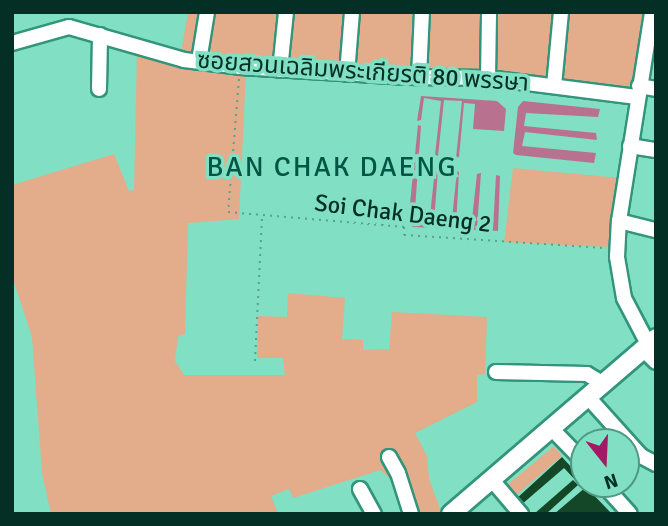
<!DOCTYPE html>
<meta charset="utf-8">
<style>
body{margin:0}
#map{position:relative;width:668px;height:526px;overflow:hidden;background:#81dfc3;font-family:Signika,"Noto Sans Thai",sans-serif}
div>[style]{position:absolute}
.green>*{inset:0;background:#e3ac8b}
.water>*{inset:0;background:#b87290}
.building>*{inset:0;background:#144727}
.path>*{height:2px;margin-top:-1px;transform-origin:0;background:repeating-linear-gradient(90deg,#56a38d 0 2px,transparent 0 7px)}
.roads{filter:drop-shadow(2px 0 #32957b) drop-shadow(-2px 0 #32957b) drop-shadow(0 2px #32957b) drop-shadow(0 -2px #32957b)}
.minor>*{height:14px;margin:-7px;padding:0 7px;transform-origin:7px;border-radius:7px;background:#fff}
.major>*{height:18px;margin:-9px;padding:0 9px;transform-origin:9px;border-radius:9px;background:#fff}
span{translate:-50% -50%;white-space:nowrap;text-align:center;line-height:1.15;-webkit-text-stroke:7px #81dfc3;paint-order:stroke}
.street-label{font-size:24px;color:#042f24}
.quarter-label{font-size:28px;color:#005644;letter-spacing:2px}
.frame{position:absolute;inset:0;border:14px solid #042f24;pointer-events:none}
.north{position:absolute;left:570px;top:428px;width:70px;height:70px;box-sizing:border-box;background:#81dfc3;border:2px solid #4f9983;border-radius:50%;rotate:162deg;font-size:19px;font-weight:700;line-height:28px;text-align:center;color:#042f24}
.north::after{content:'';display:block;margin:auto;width:24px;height:32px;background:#a21a66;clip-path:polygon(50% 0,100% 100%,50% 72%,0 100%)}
</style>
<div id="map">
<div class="green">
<div style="clip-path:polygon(188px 12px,646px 12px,632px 91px,431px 73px,284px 66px,181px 53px)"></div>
<div style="clip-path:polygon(137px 51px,172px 64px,246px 72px,239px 219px,188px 223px,185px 334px,178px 336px,175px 361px,184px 375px,285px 375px,283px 358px,257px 358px,258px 316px,287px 317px,288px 293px,345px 298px,342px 339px,363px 340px,363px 350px,389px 349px,392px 312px,487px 317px,485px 374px,477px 375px,477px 402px,415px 433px,427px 456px,429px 479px,441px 511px,438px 514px,407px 514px,392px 480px,380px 470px,293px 498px,289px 489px,271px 496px,278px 514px,51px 514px,42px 473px,32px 337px,12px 276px,12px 185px,114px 154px,129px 191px,134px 190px)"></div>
<div style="clip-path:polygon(513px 168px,620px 178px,611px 247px,504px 242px)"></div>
<div style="clip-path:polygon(554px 446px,562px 456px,513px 498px,506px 486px)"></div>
</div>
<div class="water">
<div style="clip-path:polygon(421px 96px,497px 101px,506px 109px,504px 131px,473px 129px,475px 104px,464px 103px,459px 157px,456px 158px,462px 101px,444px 100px,438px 156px,435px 155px,441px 101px,424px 98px,421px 120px,417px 121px)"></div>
<div style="clip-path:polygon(523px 101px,600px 109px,598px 117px,526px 113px,524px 126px,596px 133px,597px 140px,525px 132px,522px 146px,596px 153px,594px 163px,516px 155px,513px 153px,518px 107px)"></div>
<div style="clip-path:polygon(418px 125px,421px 126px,414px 223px,429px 225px,435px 169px,438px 170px,434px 222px,436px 226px,451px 228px,457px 171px,459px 172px,456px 226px,471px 228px,477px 174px,481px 173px,477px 228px,493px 229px,496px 175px,500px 176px,498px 231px,413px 227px,408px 223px)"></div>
</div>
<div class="building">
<div style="clip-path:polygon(562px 457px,583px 480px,579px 484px,564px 468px,521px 505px,516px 499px)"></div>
<div style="clip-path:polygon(573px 480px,578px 485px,546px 514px,534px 514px)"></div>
<div style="clip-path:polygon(586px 487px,612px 514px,554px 514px)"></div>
</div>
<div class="path">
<div style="left:239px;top:79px;width:133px;rotate:94.7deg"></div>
<div style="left:228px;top:212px;width:177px;rotate:4.9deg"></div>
<div style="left:404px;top:227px;width:8px;rotate:90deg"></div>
<div style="left:404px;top:235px;width:201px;rotate:3.7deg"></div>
<div style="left:255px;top:361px;width:145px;rotate:-87.2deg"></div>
</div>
<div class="roads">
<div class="minor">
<div style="left:12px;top:43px;width:59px;rotate:-15.7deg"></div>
<div style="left:69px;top:27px;width:120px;rotate:16deg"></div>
<div style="left:184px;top:60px;width:56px;rotate:7.1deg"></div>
<div style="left:240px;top:67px;width:168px;rotate:3.4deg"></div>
<div style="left:408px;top:77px;width:80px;rotate:0.7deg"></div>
<div style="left:488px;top:78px;width:150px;rotate:7.3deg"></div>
<div style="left:199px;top:61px;width:50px;rotate:-80.7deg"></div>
<div style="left:280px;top:70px;width:58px;rotate:-84.1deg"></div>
<div style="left:347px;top:74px;width:62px;rotate:-85.4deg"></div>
<div style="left:419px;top:77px;width:65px;rotate:-87.4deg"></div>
<div style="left:488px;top:78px;width:66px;rotate:-89.1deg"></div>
<div style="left:554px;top:86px;width:74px;rotate:-84.6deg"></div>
<div style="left:639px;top:86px;width:17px;rotate:10deg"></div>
<div style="left:99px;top:89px;width:54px;rotate:-88.9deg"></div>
<div style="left:630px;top:146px;width:26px;rotate:9deg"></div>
<div style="left:619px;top:221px;width:38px;rotate:14deg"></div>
<div style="left:648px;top:344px;width:52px;rotate:-117.6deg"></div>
<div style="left:624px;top:298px;width:42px;rotate:-99.7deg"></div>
<div style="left:617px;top:257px;width:36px;rotate:-87deg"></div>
<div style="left:619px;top:221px;width:212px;rotate:-81deg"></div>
<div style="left:643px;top:349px;width:18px;rotate:45deg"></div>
<div style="left:496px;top:372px;width:91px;rotate:1.3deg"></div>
<div style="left:587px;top:374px;width:17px;rotate:31deg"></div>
<div style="left:587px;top:396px;width:81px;rotate:48deg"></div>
<div style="left:641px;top:456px;width:17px;rotate:28deg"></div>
<div style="left:551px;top:428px;width:47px;rotate:45.9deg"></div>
<div style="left:389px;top:457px;width:18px;rotate:61deg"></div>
<div style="left:398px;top:473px;width:43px;rotate:72.4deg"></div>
<div style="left:492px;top:480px;width:45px;rotate:49.5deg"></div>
<div style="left:603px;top:484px;width:40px;rotate:48deg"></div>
<div style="left:360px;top:489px;width:29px;rotate:61deg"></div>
</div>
<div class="major">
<div style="left:451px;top:514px;width:270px;rotate:-40.6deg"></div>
</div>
</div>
<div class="street-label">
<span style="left:363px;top:72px;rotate:4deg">ซอยสวนเฉลิมพระเกียรติ 80 พรรษา</span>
<span style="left:403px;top:214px;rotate:7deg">Soi Chak Daeng 2</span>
</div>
<div class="quarter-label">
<span style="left:332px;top:167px">BAN CHAK DAENG</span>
</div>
<div class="frame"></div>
<div class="north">N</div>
</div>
